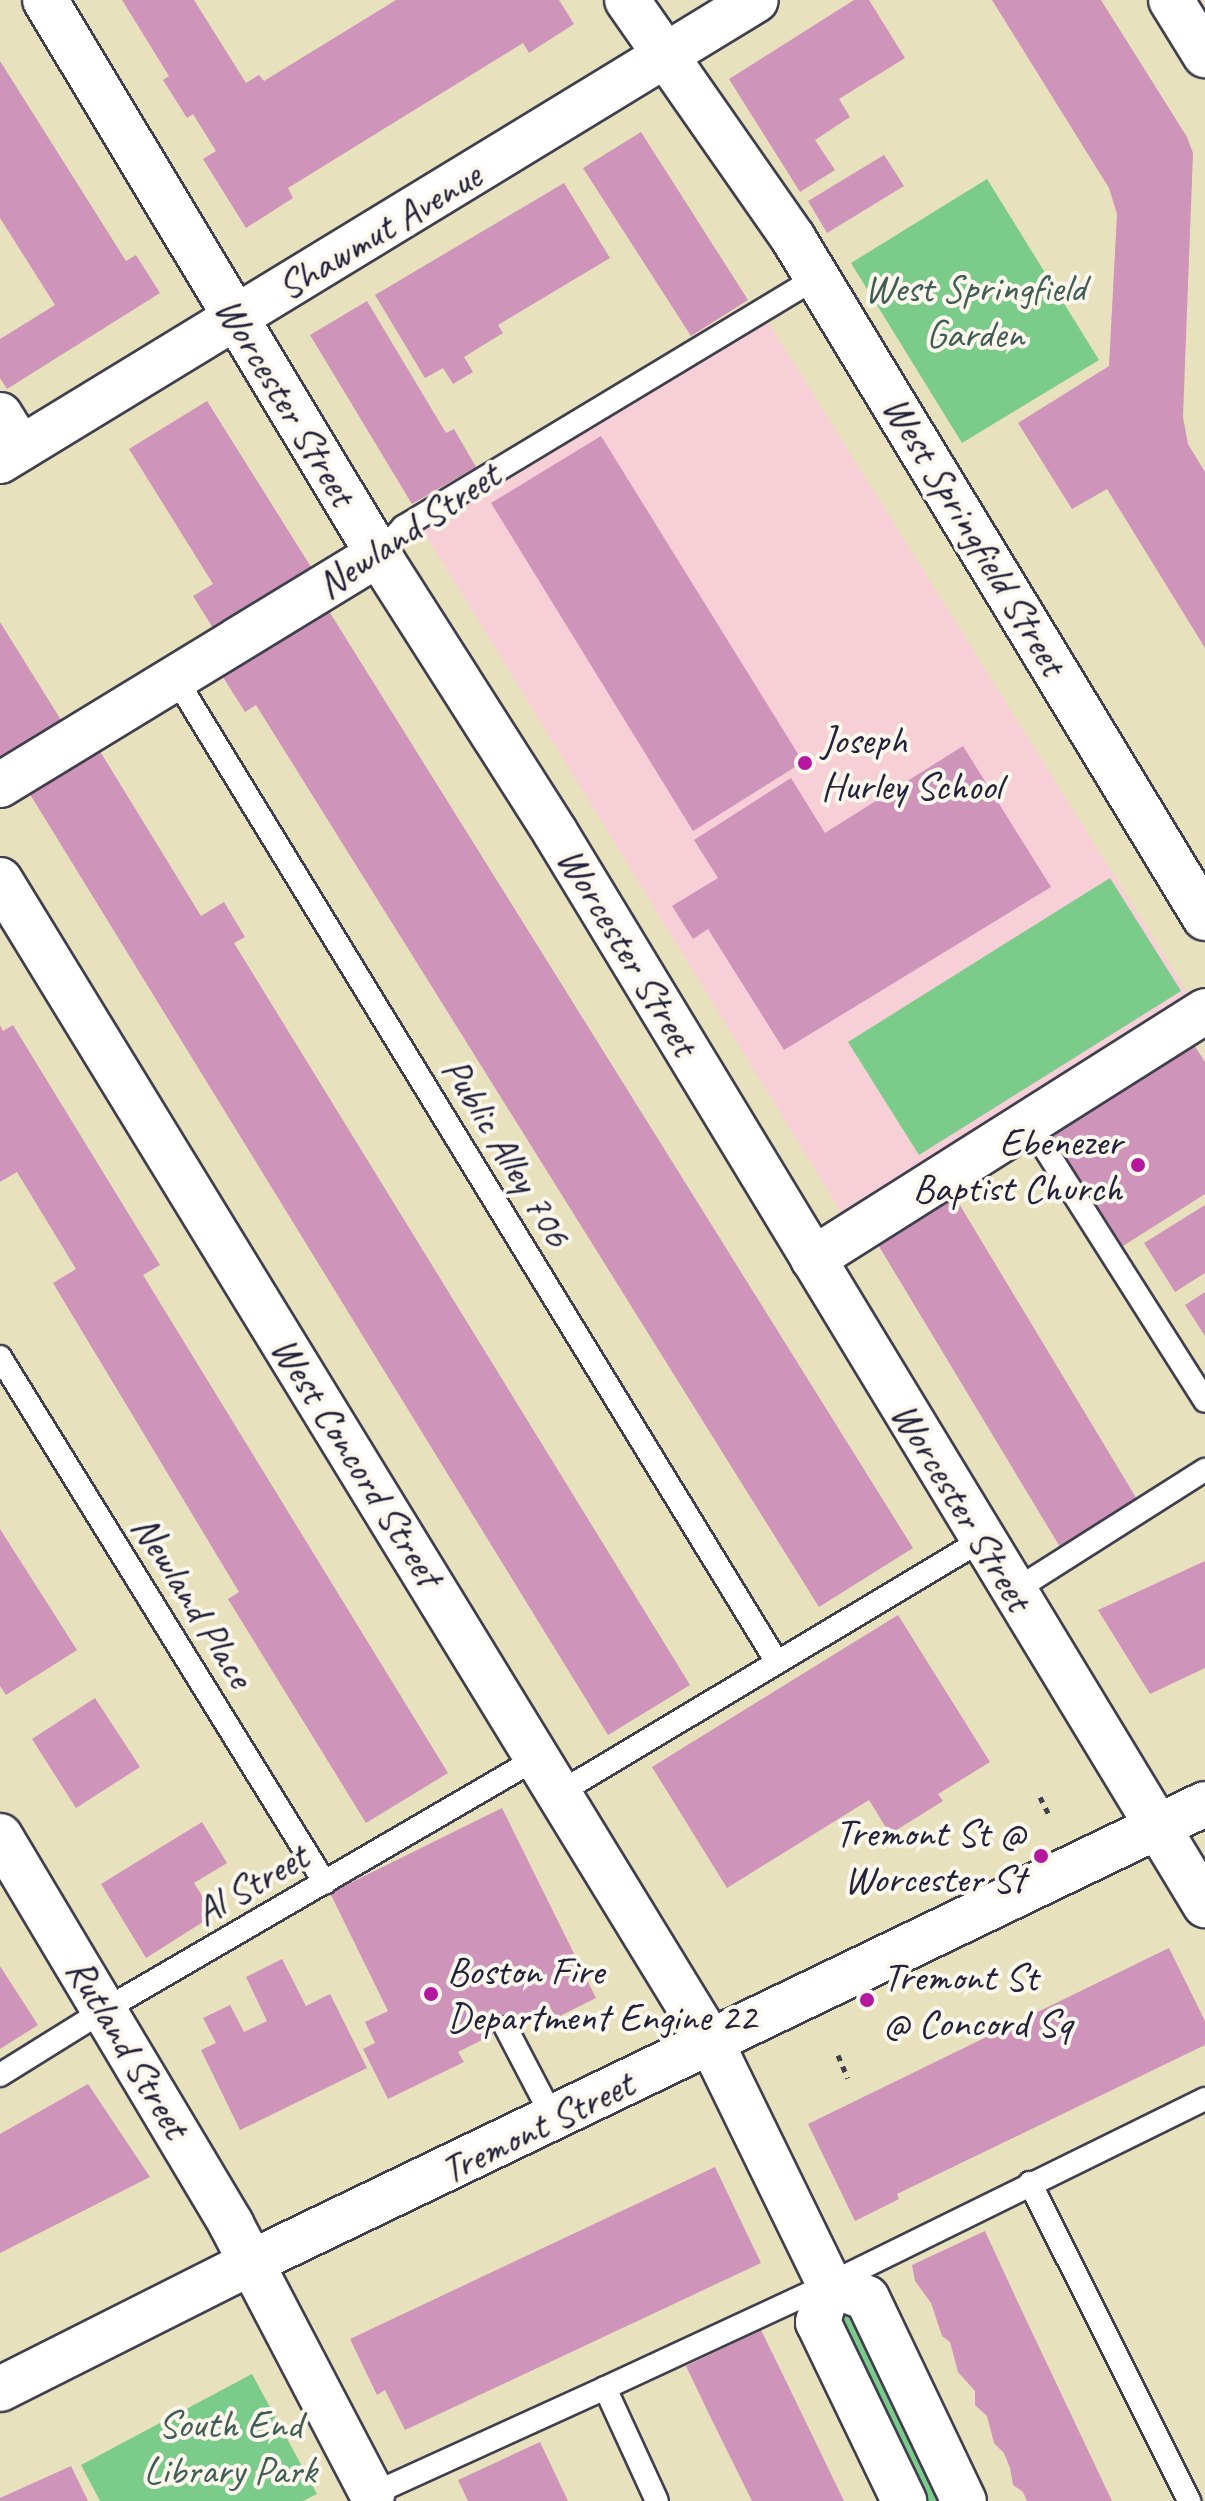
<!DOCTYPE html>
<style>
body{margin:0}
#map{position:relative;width:1205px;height:2501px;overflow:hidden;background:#e8e1bd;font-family:Caveat,sans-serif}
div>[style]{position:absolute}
.built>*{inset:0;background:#f6cfd7}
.green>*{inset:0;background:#7bcb8b}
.building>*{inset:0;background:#ce94ba}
.path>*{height:5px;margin-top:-2.5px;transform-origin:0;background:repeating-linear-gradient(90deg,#403f4e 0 6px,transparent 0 12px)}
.roads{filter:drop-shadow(2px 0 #403f4e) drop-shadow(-2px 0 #403f4e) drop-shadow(0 2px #403f4e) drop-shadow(0 -2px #403f4e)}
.lane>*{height:22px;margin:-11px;padding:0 11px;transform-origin:11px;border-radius:11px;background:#fff}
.street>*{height:44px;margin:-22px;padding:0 22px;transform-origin:22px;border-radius:22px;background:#fff}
.secondary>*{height:44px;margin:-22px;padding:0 22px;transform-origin:22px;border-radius:22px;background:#fff}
.primary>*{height:44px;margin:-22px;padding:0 22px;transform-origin:22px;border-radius:22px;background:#fff}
.dots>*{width:22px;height:22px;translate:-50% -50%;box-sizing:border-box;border:4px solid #fbf7ec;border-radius:50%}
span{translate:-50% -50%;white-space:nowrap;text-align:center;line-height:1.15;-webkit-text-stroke:8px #fbf7ec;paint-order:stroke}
.street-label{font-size:40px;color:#22223b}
.park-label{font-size:40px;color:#415d57}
.poi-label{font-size:40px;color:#22223b}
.left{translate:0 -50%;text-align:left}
.right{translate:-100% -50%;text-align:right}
</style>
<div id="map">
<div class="built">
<div style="clip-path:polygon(765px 317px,1192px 1000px,843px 1215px,421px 527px)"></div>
</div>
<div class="green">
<div style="clip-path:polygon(987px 179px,1099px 360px,962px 443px,851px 263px)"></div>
<div style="clip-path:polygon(1110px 878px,1181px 991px,919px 1155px,848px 1042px)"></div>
<div style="clip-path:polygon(854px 2311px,946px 2501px,921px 2501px,834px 2320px)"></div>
<div style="clip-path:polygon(252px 2374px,317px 2494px,303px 2501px,100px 2501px,81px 2465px)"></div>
</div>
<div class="building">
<div style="clip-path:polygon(122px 0,194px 0,246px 83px,259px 75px,264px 81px,396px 0,559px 0,574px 24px,529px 53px,523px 43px,288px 188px,293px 198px,246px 228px,203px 159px,216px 151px,193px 114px,187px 118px,163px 80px,169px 76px)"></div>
<div style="clip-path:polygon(854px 0,869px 0,905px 58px,839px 99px,850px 117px,815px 140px,835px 170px,800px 192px,729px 79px)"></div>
<div style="clip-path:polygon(992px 0,1101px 0,1187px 137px,1193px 153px,1183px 417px,1188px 444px,1205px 472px,1205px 648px,1107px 489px,1072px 509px,1018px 423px,1109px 366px,1117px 214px,1109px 188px)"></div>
<div style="clip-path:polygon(0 61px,126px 261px,136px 255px,160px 293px,7px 389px,0 378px,0 339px,55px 305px,0 218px)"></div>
<div style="clip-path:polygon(641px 132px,748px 300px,691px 336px,583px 168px)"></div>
<div style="clip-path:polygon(884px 155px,904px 186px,827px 233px,808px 201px)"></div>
<div style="clip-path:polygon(564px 183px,610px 258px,498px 325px,503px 333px,464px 357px,473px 372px,453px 384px,443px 368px,425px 378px,375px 295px)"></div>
<div style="clip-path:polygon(367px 301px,446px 433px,454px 429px,476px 467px,412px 504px,310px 335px)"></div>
<div style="clip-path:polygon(207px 401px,311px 567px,213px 628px,193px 596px,213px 584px,129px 449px)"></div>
<div style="clip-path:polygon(601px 436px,803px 762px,693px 831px,491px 503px)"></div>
<div style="clip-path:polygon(327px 608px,913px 1548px,819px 1607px,256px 705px,245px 712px,221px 674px)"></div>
<div style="clip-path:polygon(0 622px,61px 720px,0 758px)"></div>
<div style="clip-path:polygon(963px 746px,1051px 887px,784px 1050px,708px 929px,693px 939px,672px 906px,718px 878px,694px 840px,791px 778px,825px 833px)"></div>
<div style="clip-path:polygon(98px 748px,201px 916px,224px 902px,245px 937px,234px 943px,690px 1685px,608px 1735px,28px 791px)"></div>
<div style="clip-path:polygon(0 1025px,3px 1031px,13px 1025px,139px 1231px,160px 1265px,143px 1275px,448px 1773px,366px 1823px,228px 1599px,239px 1592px,53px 1283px,76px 1269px,17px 1172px,0 1182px)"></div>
<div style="clip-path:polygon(1194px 1045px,1205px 1062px,1205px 1194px,1123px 1246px,1052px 1135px)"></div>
<div style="clip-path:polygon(955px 1197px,1138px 1501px,1060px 1547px,877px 1243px)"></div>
<div style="clip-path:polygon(1205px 1205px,1205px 1273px,1175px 1292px,1144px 1243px)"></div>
<div style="clip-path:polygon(1205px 1292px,1205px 1336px,1185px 1305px)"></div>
<div style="clip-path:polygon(0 1529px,77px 1650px,6px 1695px,0 1686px)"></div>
<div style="clip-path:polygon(1205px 1561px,1205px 1668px,1150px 1694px,1098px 1610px)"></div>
<div style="clip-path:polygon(898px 1615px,990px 1762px,938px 1794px,943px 1801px,890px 1834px,869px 1800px,727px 1888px,652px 1767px)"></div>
<div style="clip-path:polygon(95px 1698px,140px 1767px,76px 1808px,32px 1739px)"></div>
<div style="clip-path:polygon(502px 1808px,596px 1998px,556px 2018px,550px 2007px,506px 2028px,458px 2052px,464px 2062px,388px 2099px,363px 2049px,375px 2043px,365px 2022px,388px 2011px,330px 1893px)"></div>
<div style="clip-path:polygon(202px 1822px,227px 1863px,194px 1883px,214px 1915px,146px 1958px,101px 1884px)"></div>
<div style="clip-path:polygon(1169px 1948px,1205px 2021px,1205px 2045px,897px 2194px,899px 2199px,855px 2221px,808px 2124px)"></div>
<div style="clip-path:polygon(282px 1959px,306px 2006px,330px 1994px,367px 2068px,240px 2130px,201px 2050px,216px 2043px,203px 2018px,230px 2005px,244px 2032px,267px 2021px,246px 1977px)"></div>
<div style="clip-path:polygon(0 1966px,38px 2025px,0 2049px)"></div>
<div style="clip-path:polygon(88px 2084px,150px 2177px,0 2253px,0 2134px)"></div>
<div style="clip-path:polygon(715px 2167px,761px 2263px,405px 2430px,385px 2390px,377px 2395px,350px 2339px)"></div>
<div style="clip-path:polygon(985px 2231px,1021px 2309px,1112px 2501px,1027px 2501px,1023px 2492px,1013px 2485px,1010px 2468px,1004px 2453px,994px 2443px,987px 2416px,975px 2405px,975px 2391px,958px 2372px,950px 2342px,942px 2336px,931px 2303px,915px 2281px,912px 2265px)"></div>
<div style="clip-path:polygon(761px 2330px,783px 2375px,844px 2501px,752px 2501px,708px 2412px,686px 2366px)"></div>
<div style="clip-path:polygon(540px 2442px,568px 2501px,468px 2501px,458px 2480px)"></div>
<div style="clip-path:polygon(71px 2466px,88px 2501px,0 2501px,0 2498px)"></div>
</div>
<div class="path">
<div style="left:1040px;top:1797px;width:22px;rotate:63deg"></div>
<div style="left:838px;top:2055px;width:25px;rotate:67deg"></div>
</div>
<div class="roads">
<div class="lane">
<div style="left:378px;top:554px;width:37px;rotate:-47deg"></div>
<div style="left:403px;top:527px;width:484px;rotate:-31.1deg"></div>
<div style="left:176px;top:679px;width:1152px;rotate:58.56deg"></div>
<div style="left:1028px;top:1122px;width:330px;rotate:57.6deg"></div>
<div style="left:0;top:1357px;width:618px;rotate:58.29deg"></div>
<div style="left:1014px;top:1591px;width:226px;rotate:-32.4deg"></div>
<div style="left:559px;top:1793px;width:494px;rotate:-30.9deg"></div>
<div style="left:506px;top:2028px;width:102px;rotate:62.4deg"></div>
<div style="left:0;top:2075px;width:125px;rotate:-31.9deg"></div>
<div style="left:106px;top:2009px;width:501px;rotate:-30.2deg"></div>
<div style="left:1030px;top:2183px;width:356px;rotate:63.4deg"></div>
<div style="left:605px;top:2388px;width:247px;rotate:-24.9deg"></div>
<div style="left:829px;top:2284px;width:419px;rotate:-26.2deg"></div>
<div style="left:366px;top:2497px;width:263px;rotate:-24.5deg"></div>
<div style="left:605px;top:2388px;width:124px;rotate:65.3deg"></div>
</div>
<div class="street">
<div style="left:45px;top:0;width:646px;rotate:58.99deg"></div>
<div style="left:378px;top:554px;width:330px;rotate:57.5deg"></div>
<div style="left:555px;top:832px;width:1255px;rotate:58.79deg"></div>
<div style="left:627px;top:0;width:290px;rotate:55.1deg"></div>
<div style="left:793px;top:238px;width:795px;rotate:58.79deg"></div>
<div style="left:0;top:415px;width:39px;rotate:58deg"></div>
<div style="left:0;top:785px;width:443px;rotate:-31.4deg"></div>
<div style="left:0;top:880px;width:1364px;rotate:58.55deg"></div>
<div style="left:712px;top:2044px;width:267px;rotate:64deg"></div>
<div style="left:829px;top:2284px;width:40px;rotate:106deg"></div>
<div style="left:818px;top:2322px;width:199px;rotate:64.3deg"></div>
<div style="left:813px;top:1259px;width:464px;rotate:-32.3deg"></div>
<div style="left:0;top:1836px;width:452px;rotate:59.2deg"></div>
<div style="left:231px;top:2224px;width:305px;rotate:62.4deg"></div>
<div style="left:829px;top:2284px;width:40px;rotate:20.2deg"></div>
<div style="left:867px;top:2298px;width:225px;rotate:64.5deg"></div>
</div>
<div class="secondary">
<div style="left:0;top:461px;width:885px;rotate:-31.37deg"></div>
</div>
<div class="primary">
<div style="left:1171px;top:0;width:65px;rotate:58.3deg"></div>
<div style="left:0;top:2389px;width:282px;rotate:-26.7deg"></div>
<div style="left:252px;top:2262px;width:1057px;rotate:-25.67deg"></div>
</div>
</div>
<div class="dots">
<div style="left:805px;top:763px;background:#b5179e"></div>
<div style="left:1138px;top:1165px;background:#b5179e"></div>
<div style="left:1041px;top:1856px;background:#b5179e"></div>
<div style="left:431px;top:1994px;background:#b5179e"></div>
<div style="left:867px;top:2000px;background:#b5179e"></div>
</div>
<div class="street-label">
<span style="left:379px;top:231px;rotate:-31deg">Shawmut Avenue</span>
<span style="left:286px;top:401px;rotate:59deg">Worcester Street</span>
<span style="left:408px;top:530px;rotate:-34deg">Newland Street</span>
<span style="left:975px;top:535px;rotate:59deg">West Springfield Street</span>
<span style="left:628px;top:951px;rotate:59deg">Worcester Street</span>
<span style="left:507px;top:1152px;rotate:59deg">Public Alley 706</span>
<span style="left:357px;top:1461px;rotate:58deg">West Concord Street</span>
<span style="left:962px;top:1506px;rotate:59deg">Worcester Street</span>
<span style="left:193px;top:1601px;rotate:58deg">Newland Place</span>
<span style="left:251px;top:1884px;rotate:-30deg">Al Street</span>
<span style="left:128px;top:2048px;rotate:59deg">Rutland Street</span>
<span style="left:537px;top:2127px;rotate:-26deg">Tremont Street</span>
</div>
<div class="park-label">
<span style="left:975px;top:311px">West Springfield<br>Garden</span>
<span style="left:230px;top:2447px">South End<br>Library Park</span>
</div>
<div class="poi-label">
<span class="left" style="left:821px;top:763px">Joseph<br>Hurley School</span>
<span class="right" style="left:1122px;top:1165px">Ebenezer<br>Baptist Church</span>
<span class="right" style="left:1025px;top:1856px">Tremont St @<br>Worcester St</span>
<span class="left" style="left:447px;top:1994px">Boston Fire<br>Department Engine 22</span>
<span class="left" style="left:883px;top:2000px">Tremont St<br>@ Concord Sq</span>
</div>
</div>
